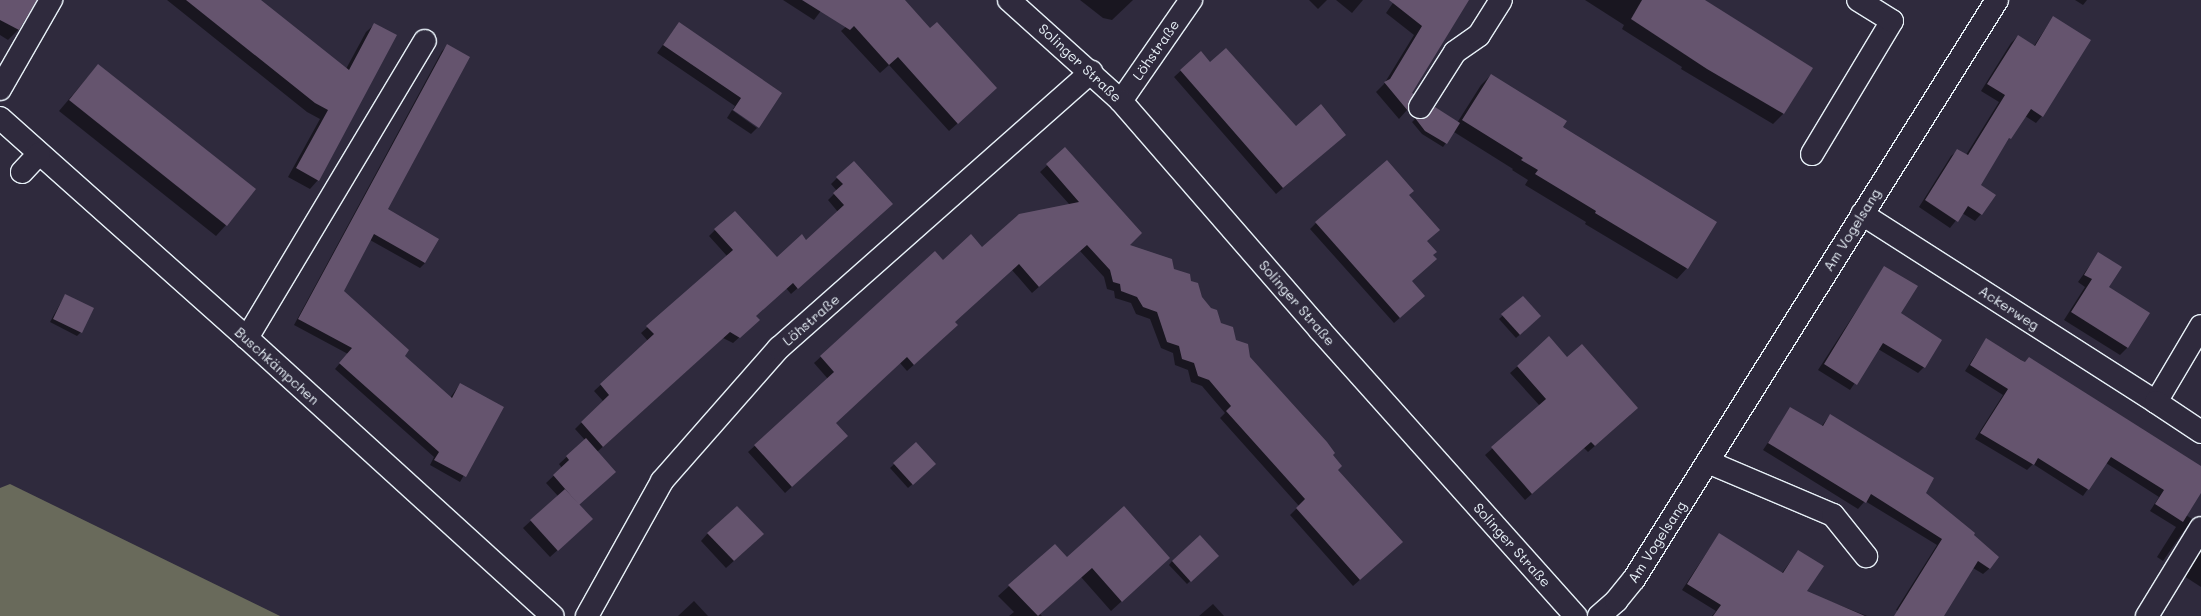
<!DOCTYPE html>
<meta charset="utf-8">
<style>
body{margin:0}
#map{position:relative;width:2201px;height:616px;overflow:hidden;background:#2f2a3d;font-family:Mali,sans-serif}
div>[style]{position:absolute}
.green>*{inset:0;background:#696a5b}
.shadow>*{inset:0;background:#0007}
.building>*{inset:0;background:#65546e}
.roads{filter:drop-shadow(1px 0 #e8f1f8) drop-shadow(-1px 0 #e8f1f8) drop-shadow(0 1px #e8f1f8) drop-shadow(0 -1px #e8f1f8)}
.minor>*{height:22px;margin:-11px;padding:0 11px;transform-origin:11px;border-radius:11px;background:#2f2a3d}
.major>*{height:22px;margin:-11px;padding:0 11px;transform-origin:11px;border-radius:11px;background:#2f2a3d}
span{translate:-50% -50%;white-space:nowrap;text-align:center;line-height:1.15;-webkit-text-stroke:4px #2f2a3d;paint-order:stroke}
.street-label{font-size:14px;color:#e8f1f8}
</style>
<div id="map">
<div class="green">
<div style="clip-path:polygon(10px 484px,280px 616px,0 616px,0 488px)"></div>
</div>
<div class="shadow">
<div style="clip-path:polygon(0 0,36px 0,19px 29px,8px 40px,0 35px)"></div>
<div style="clip-path:polygon(167px 0,259px 0,346px 69px,366px 32px,375px 24px,318px 180px,310px 189px,288px 177px,320px 119px,307px 112px)"></div>
<div style="clip-path:polygon(783px 0,829px 0,814px 20px)"></div>
<div style="clip-path:polygon(876px 0,901px 0,987px 97px,949px 131px,889px 65px,880px 73px,841px 31px)"></div>
<div style="clip-path:polygon(1080px 0,1133px 0,1112px 20px,1103px 18px)"></div>
<div style="clip-path:polygon(1309px 0,1327px 0,1318px 9px)"></div>
<div style="clip-path:polygon(1336px 0,1363px 0,1352px 13px)"></div>
<div style="clip-path:polygon(1395px 0,1468px 0,1410px 93px,1407px 110px,1399px 119px,1376px 92px,1384px 84px,1414px 35px,1386px 13px)"></div>
<div style="clip-path:polygon(1585px 0,1703px 0,1784px 113px,1773px 124px,1681px 69px,1682px 67px,1622px 29px,1624px 25px)"></div>
<div style="clip-path:polygon(2075px 0,2087px 0,2083px 5px)"></div>
<div style="clip-path:polygon(2053px 17px,2042px 116px,2036px 123px,2025px 116px,2003px 145px,1980px 186px,1981px 214px,1975px 221px,1962px 213px,1950px 228px,1919px 207px,1951px 156px,1958px 150px,1966px 155px,1999px 102px,1981px 91px,2011px 43px,2018px 36px,2034px 46px)"></div>
<div style="clip-path:polygon(679px 23px,780px 95px,758px 126px,733px 109px,735px 106px,657px 53px)"></div>
<div style="clip-path:polygon(447px 46px,387px 209px,425px 263px,420px 268px,370px 240px,342px 291px,403px 356px,450px 398px,460px 384px,503px 407px,460px 482px,430px 465px,434px 457px,335px 369px,348px 354px,294px 325px,442px 51px)"></div>
<div style="clip-path:polygon(1200px 53px,1210px 63px,1296px 127px,1345px 135px,1276px 194px,1174px 77px)"></div>
<div style="clip-path:polygon(98px 65px,226px 225px,216px 236px,59px 111px)"></div>
<div style="clip-path:polygon(1491px 75px,1562px 127px,1687px 268px,1677px 279px,1585px 224px,1586px 222px,1525px 185px,1528px 180px,1512px 170px,1513px 169px,1454px 132px,1443px 147px,1422px 134px,1412px 122px,1415px 119px,1426px 119px,1457px 123px,1481px 85px)"></div>
<div style="clip-path:polygon(732px 110px,757px 128px,751px 134px,727px 118px)"></div>
<div style="clip-path:polygon(1065px 149px,1128px 246px,1190px 282px,1220px 324px,1331px 456px,1337px 470px,1390px 553px,1353px 586px,1290px 515px,1299px 506px,1220px 418px,1225px 413px,1202px 386px,1191px 382px,1188px 370px,1175px 365px,1173px 353px,1161px 348px,1150px 319px,1136px 314px,1131px 303px,1115px 298px,1114px 291px,1107px 289px,1104px 277px,1080px 251px,1032px 293px,1012px 270px,954px 322px,950px 332px,907px 371px,900px 363px,835px 423px,840px 443px,785px 493px,748px 452px,828px 379px,814px 363px,935px 253px,943px 261px,982px 248px,1070px 205px,1040px 172px)"></div>
<div style="clip-path:polygon(837px 178px,885px 210px,791px 294px,786px 288px,755px 316px,752px 326px,733px 343px,723px 338px,597px 452px,578px 505px,584px 526px,550px 557px,523px 528px,558px 496px,546px 483px,562px 468px,559px 464px,585px 440px,575px 429px,603px 401px,594px 391px,648px 341px,641px 333px,727px 256px,709px 236px,715px 230px,777px 258px,806px 241px,838px 212px,828px 200px,837px 191px,831px 184px)"></div>
<div style="clip-path:polygon(1408px 195px,1411px 281px,1418px 302px,1394px 323px,1310px 229px,1316px 223px)"></div>
<div style="clip-path:polygon(2098px 254px,2128px 347px,2120px 355px,2064px 320px,2085px 287px,2078px 282px)"></div>
<div style="clip-path:polygon(1884px 268px,1899px 314px,1924px 367px,1918px 373px,1878px 349px,1850px 390px,1818px 370px)"></div>
<div style="clip-path:polygon(65px 295px,81px 332px,77px 336px,50px 322px)"></div>
<div style="clip-path:polygon(1523px 297px,1536px 320px,1516px 338px,1499px 319px)"></div>
<div style="clip-path:polygon(1549px 338px,1567px 358px,1630px 415px,1588px 452px,1584px 448px,1525px 500px,1485px 455px,1540px 406px,1510px 373px)"></div>
<div style="clip-path:polygon(1986px 339px,2201px 467px,2201px 491px,2186px 515px,2192px 519px,2163px 561px,2157px 557px,2176px 527px,2150px 511px,2159px 497px,2106px 463px,2083px 496px,2033px 464px,2027px 470px,1975px 439px,2003px 395px,1965px 371px)"></div>
<div style="clip-path:polygon(1791px 408px,1821px 427px,1830px 415px,1972px 535px,1990px 568px,1983px 574px,1973px 568px,1943px 616px,1906px 616px,1896px 610px,1937px 545px,1865px 501px,1858px 509px,1763px 450px)"></div>
<div style="clip-path:polygon(916px 444px,935px 464px,908px 488px,890px 468px)"></div>
<div style="clip-path:polygon(708px 533px,755px 542px,726px 568px,701px 541px)"></div>
<div style="clip-path:polygon(1719px 534px,1782px 573px,1798px 551px,1806px 592px,1867px 616px,1712px 616px,1716px 611px,1682px 590px)"></div>
<div style="clip-path:polygon(1055px 545px,1067px 558px,1158px 568px,1111px 611px,1081px 577px,1040px 614px,1042px 616px,1009px 616px,1014px 612px,998px 596px)"></div>
<div style="clip-path:polygon(2201px 547px,2201px 587px,2184px 576px)"></div>
<div style="clip-path:polygon(1214px 559px,1187px 584px,1169px 565px,1172px 561px)"></div>
<div style="clip-path:polygon(694px 601px,708px 616px,678px 616px)"></div>
<div style="clip-path:polygon(1213px 604px,1224px 616px,1199px 616px)"></div>
</div>
<div class="building">
<div style="clip-path:polygon(0 0,37px 0,19px 30px,0 20px)"></div>
<div style="clip-path:polygon(186px 0,261px 0,349px 70px,374px 23px,397px 35px,319px 181px,296px 168px,328px 110px,315px 103px)"></div>
<div style="clip-path:polygon(802px 0,905px 0,930px 28px,937px 22px,997px 88px,958px 124px,898px 57px,889px 65px,854px 26px,850px 30px)"></div>
<div style="clip-path:polygon(1389px 0,1469px 0,1412px 93px,1414px 94px,1408px 106px,1408px 111px,1384px 82px,1390px 79px,1422px 26px)"></div>
<div style="clip-path:polygon(1642px 0,1705px 0,1813px 68px,1784px 114px,1707px 69px,1631px 19px)"></div>
<div style="clip-path:polygon(2053px 16px,2091px 40px,2043px 117px,2031px 109px,2011px 139px,2009px 138px,1981px 185px,1996px 195px,1982px 215px,1968px 206px,1958px 222px,1925px 200px,1957px 149px,1968px 155px,2005px 95px,1987px 84px,2018px 35px,2035px 46px)"></div>
<div style="clip-path:polygon(679px 22px,782px 93px,759px 128px,733px 110px,741px 98px,663px 45px)"></div>
<div style="clip-path:polygon(447px 44px,470px 57px,388px 209px,439px 239px,425px 263px,374px 234px,344px 291px,409px 350px,405px 356px,452px 398px,460px 383px,504px 407px,466px 477px,434px 460px,439px 452px,339px 363px,352px 348px,298px 319px)"></div>
<div style="clip-path:polygon(1226px 48px,1296px 126px,1321px 104px,1346px 135px,1283px 188px,1180px 70px,1201px 51px,1210px 62px)"></div>
<div style="clip-path:polygon(98px 64px,256px 189px,227px 226px,69px 100px)"></div>
<div style="clip-path:polygon(1491px 74px,1567px 121px,1563px 127px,1717px 222px,1688px 269px,1595px 213px,1596px 211px,1535px 174px,1538px 170px,1521px 160px,1523px 158px,1462px 120px)"></div>
<div style="clip-path:polygon(1435px 107px,1460px 123px,1447px 144px,1425px 131px,1415px 118px,1426px 118px)"></div>
<div style="clip-path:polygon(1065px 147px,1142px 233px,1130px 245px,1172px 259px,1174px 269px,1190px 274px,1191px 281px,1198px 283px,1202px 297px,1211px 308px,1217px 310px,1221px 323px,1233px 327px,1236px 340px,1248px 344px,1250px 357px,1327px 442px,1335px 453px,1333px 455px,1342px 466px,1338px 470px,1403px 542px,1360px 580px,1296px 508px,1305px 499px,1226px 411px,1231px 406px,1209px 380px,1198px 376px,1194px 363px,1182px 359px,1179px 346px,1167px 342px,1157px 312px,1143px 307px,1137px 297px,1121px 291px,1120px 284px,1113px 282px,1110px 270px,1087px 245px,1039px 287px,1019px 264px,955px 322px,958px 325px,914px 365px,907px 357px,836px 423px,848px 436px,792px 487px,754px 445px,834px 372px,820px 356px,935px 251px,943px 260px,971px 234px,982px 247px,1019px 214px,1079px 202px,1046px 164px)"></div>
<div style="clip-path:polygon(1387px 160px,1414px 191px,1409px 195px,1440px 230px,1427px 241px,1437px 252px,1433px 255px,1437px 259px,1412px 281px,1425px 296px,1400px 318px,1315px 222px)"></div>
<div style="clip-path:polygon(854px 161px,893px 204px,798px 289px,793px 283px,756px 316px,760px 320px,740px 338px,730px 332px,603px 447px,581px 422px,609px 395px,600px 384px,654px 334px,646px 326px,733px 250px,714px 229px,735px 211px,777px 257px,802px 234px,806px 240px,844px 205px,833px 193px,843px 184px,836px 177px)"></div>
<div style="clip-path:polygon(2098px 252px,2122px 267px,2109px 287px,2150px 313px,2128px 348px,2071px 312px,2092px 279px,2084px 275px)"></div>
<div style="clip-path:polygon(1884px 266px,1918px 286px,1901px 313px,1942px 340px,1925px 368px,1883px 343px,1857px 385px,1824px 364px)"></div>
<div style="clip-path:polygon(65px 294px,94px 308px,82px 333px,53px 319px)"></div>
<div style="clip-path:polygon(1523px 296px,1541px 316px,1520px 335px,1501px 314px)"></div>
<div style="clip-path:polygon(1549px 336px,1567px 357px,1582px 344px,1638px 408px,1595px 446px,1591px 442px,1532px 494px,1491px 447px,1546px 399px,1517px 366px)"></div>
<div style="clip-path:polygon(1986px 338px,2021px 360px,2025px 362px,2029px 357px,2201px 466px,2201px 493px,2183px 522px,2155px 504px,2164px 490px,2111px 457px,2089px 490px,2038px 458px,2034px 465px,1980px 433px,2008px 389px,1970px 365px)"></div>
<div style="clip-path:polygon(1790px 407px,1823px 426px,1830px 414px,1934px 478px,1926px 493px,1975px 533px,1974px 535px,1999px 557px,1990px 569px,1978px 561px,1944px 616px,1894px 616px,1942px 539px,1871px 494px,1866px 503px,1768px 443px)"></div>
<div style="clip-path:polygon(586px 438px,616px 472px,579px 505px,553px 475px,569px 460px,566px 456px)"></div>
<div style="clip-path:polygon(916px 442px,936px 464px,913px 485px,893px 463px)"></div>
<div style="clip-path:polygon(565px 489px,593px 519px,558px 551px,530px 520px)"></div>
<div style="clip-path:polygon(737px 506px,764px 534px,734px 561px,707px 533px)"></div>
<div style="clip-path:polygon(1124px 506px,1170px 558px,1122px 602px,1092px 568px,1038px 616px,1008px 585px,1055px 544px,1067px 557px)"></div>
<div style="clip-path:polygon(1719px 533px,1783px 573px,1798px 550px,1824px 566px,1807px 591px,1865px 616px,1713px 616px,1721px 605px,1687px 584px)"></div>
<div style="clip-path:polygon(1200px 535px,1219px 556px,1191px 582px,1172px 561px)"></div>
</div>
<div class="roads">
<div class="minor">
<div style="left:0;top:89px;width:103px;rotate:-60.2deg"></div>
<div style="left:1121px;top:101px;width:123px;rotate:-55.3deg"></div>
<div style="left:1420px;top:107px;width:65px;rotate:-57.5deg"></div>
<div style="left:1455px;top:52px;width:29px;rotate:-35deg"></div>
<div style="left:1479px;top:35px;width:41px;rotate:-57.8deg"></div>
<div style="left:0;top:118px;width:331px;rotate:41.7deg"></div>
<div style="left:247px;top:338px;width:413px;rotate:42.3deg"></div>
<div style="left:1812px;top:154px;width:155px;rotate:-59deg"></div>
<div style="left:1892px;top:21px;width:40px;rotate:-148deg"></div>
<div style="left:22px;top:172px;width:25px;rotate:-47deg"></div>
<div style="left:1862px;top:214px;width:349px;rotate:32.6deg"></div>
<div style="left:2156px;top:402px;width:88px;rotate:-59.4deg"></div>
<div style="left:247px;top:338px;width:346px;rotate:-59.1deg"></div>
<div style="left:2156px;top:402px;width:54px;rotate:33.7deg"></div>
<div style="left:1708px;top:462px;width:136px;rotate:23deg"></div>
<div style="left:1833px;top:515px;width:53px;rotate:51.2deg"></div>
<div style="left:587px;top:616px;width:154px;rotate:-60.9deg"></div>
<div style="left:662px;top:481px;width:177px;rotate:-48.7deg"></div>
<div style="left:779px;top:348px;width:417px;rotate:-41.5deg"></div>
<div style="left:2147px;top:616px;width:103px;rotate:-58.5deg"></div>
</div>
<div class="major">
<div style="left:1009px;top:0;width:151px;rotate:42deg"></div>
<div style="left:1121px;top:101px;width:303px;rotate:49deg"></div>
<div style="left:1320px;top:330px;width:384px;rotate:48.2deg"></div>
<div style="left:1599px;top:616px;width:23px;rotate:-41deg"></div>
<div style="left:1616px;top:601px;width:28px;rotate:-51deg"></div>
<div style="left:1634px;top:579px;width:683px;rotate:-57.91deg"></div>
</div>
</div>
<div class="street-label">
<span style="left:1156px;top:50px;rotate:-55deg">Löhstraße</span>
<span style="left:1080px;top:63px;rotate:43deg">Solinger Straße</span>
<span style="left:1852px;top:230px;rotate:-58deg">Am Vogelsang</span>
<span style="left:1297px;top:303px;rotate:49deg">Solinger Straße</span>
<span style="left:2009px;top:308px;rotate:33deg">Ackerweg</span>
<span style="left:811px;top:320px;rotate:-41deg">Löhstraße</span>
<span style="left:277px;top:366px;rotate:42deg">Buschkämpchen</span>
<span style="left:1657px;top:542px;rotate:-57deg">Am Vogelsang</span>
<span style="left:1512px;top:545px;rotate:48deg">Solinger Straße</span>
</div>
</div>
